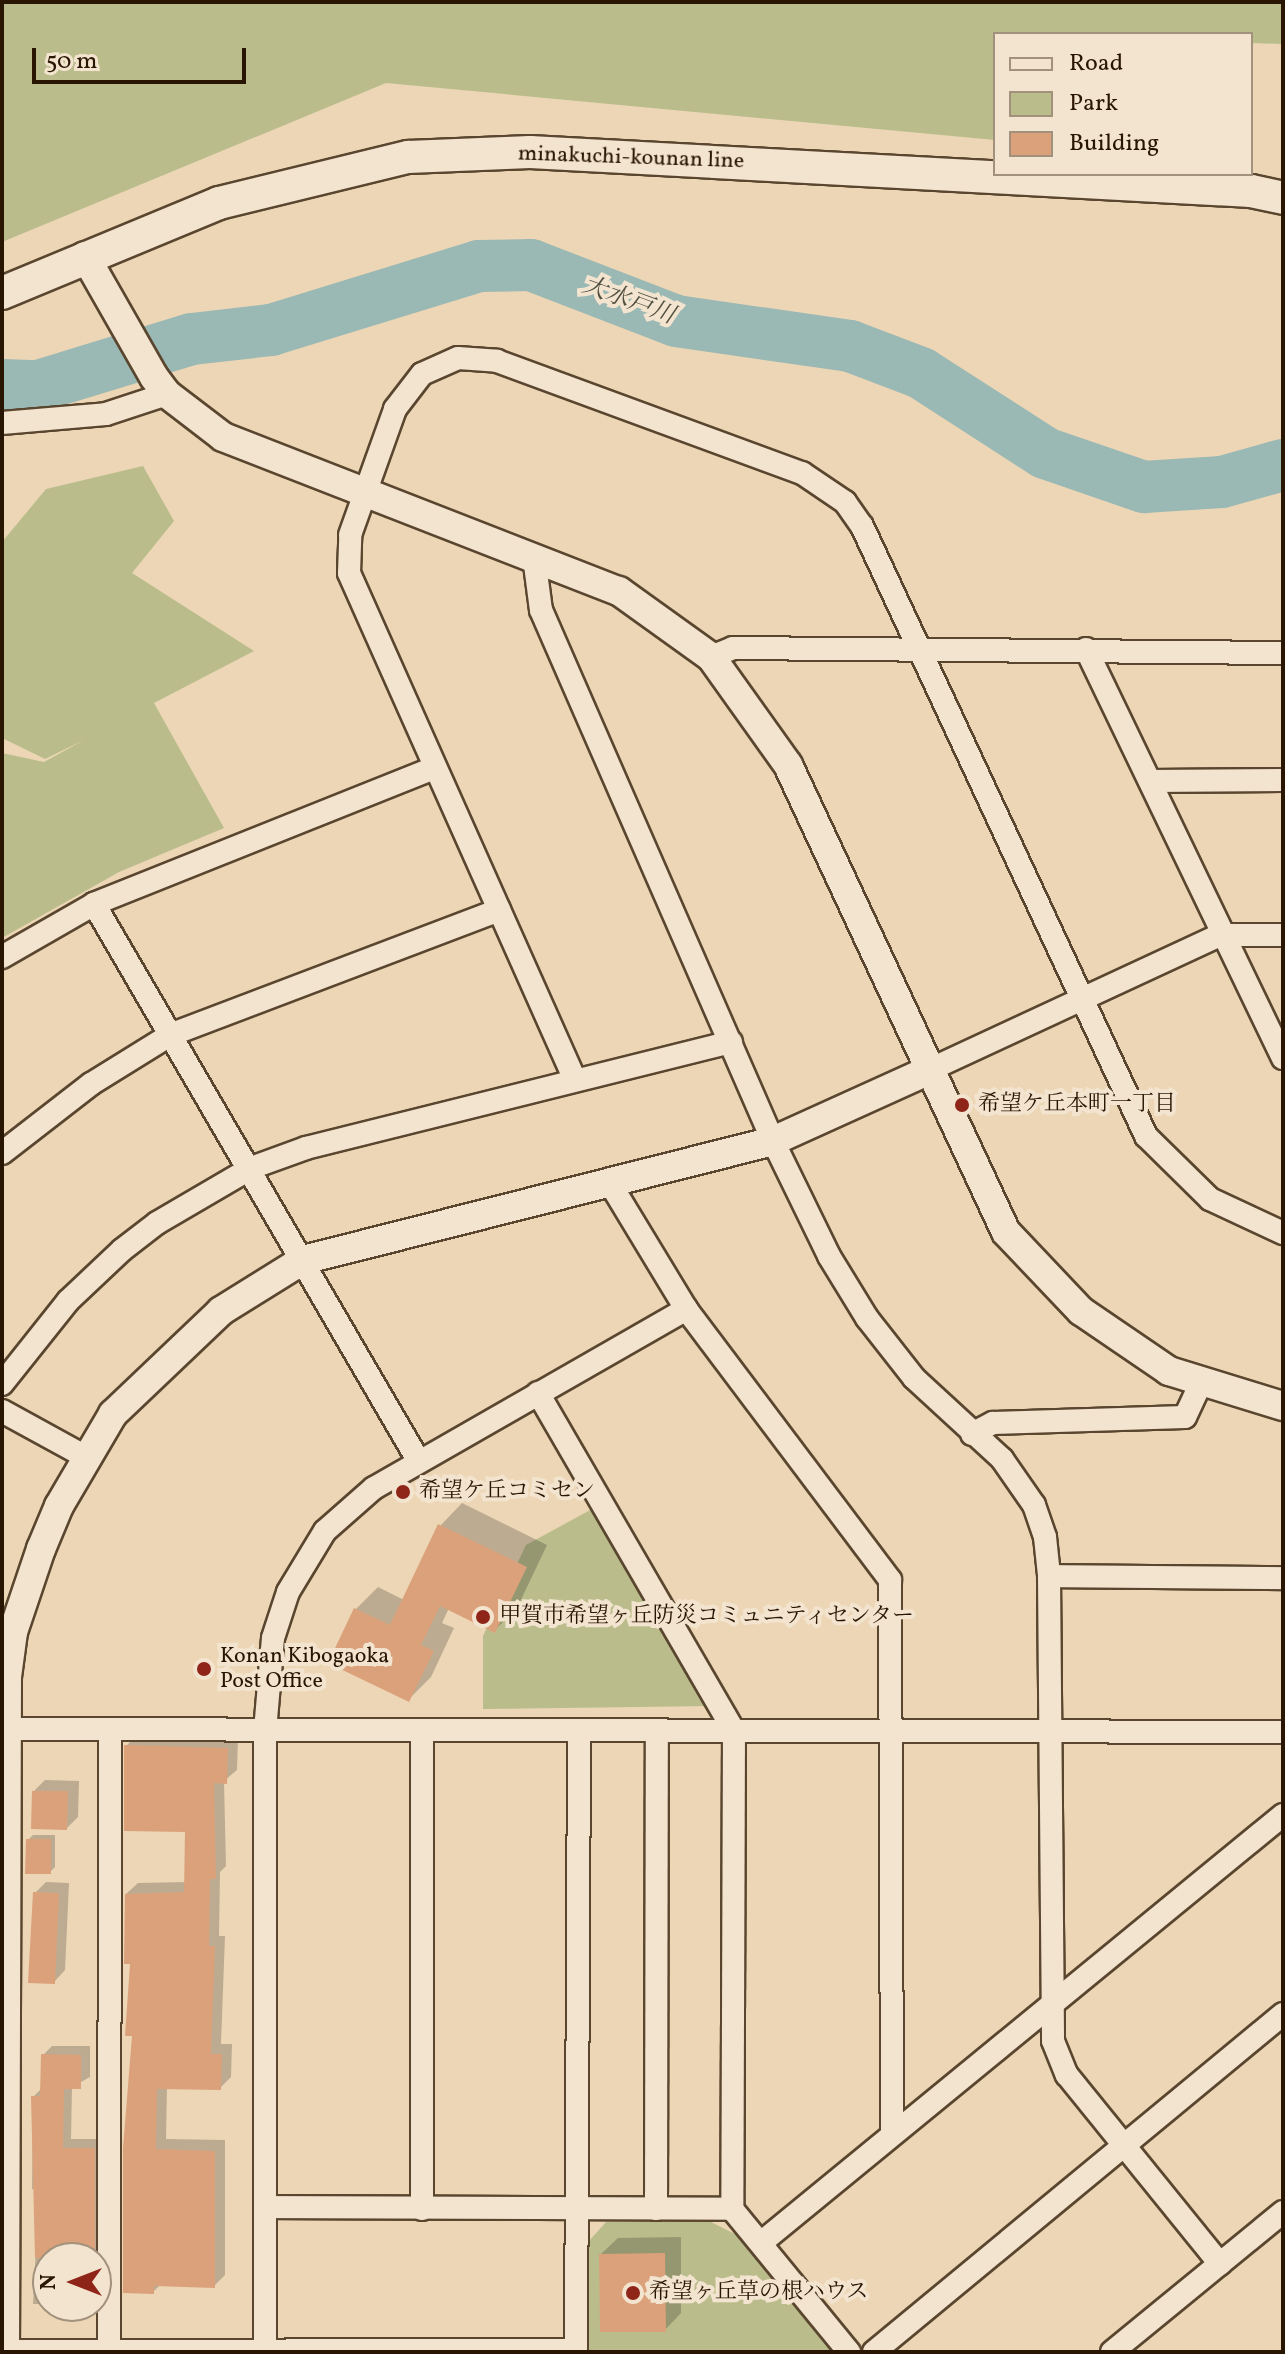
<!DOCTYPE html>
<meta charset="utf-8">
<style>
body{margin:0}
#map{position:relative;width:1285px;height:2354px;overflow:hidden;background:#ecd6b5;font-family:Vollkorn,"Noto Serif JP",serif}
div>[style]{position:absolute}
.green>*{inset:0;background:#babd8b}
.shadow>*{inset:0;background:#0003}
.river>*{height:52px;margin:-26px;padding:0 26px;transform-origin:26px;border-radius:26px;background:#9ab8b4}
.building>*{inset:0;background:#dba17b}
.roads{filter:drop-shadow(2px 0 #5a462f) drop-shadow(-2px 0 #5a462f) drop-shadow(0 2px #5a462f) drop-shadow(0 -2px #5a462f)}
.minor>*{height:22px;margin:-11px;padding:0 11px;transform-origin:11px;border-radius:11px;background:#f3e4cf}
.tertiary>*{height:28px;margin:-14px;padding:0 14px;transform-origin:14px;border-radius:14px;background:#f3e4cf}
.secondary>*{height:32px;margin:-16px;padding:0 16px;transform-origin:16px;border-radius:16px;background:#f3e4cf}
.dots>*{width:22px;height:22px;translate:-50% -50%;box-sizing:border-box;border:4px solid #f3e4cf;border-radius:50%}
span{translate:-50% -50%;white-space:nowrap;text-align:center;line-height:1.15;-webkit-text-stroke:8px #f3e4cf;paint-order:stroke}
.street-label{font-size:22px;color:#291602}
.poi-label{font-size:22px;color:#291602}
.left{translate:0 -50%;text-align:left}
.water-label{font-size:24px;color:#514f40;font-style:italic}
.frame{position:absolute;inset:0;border:4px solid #291602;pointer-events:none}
.legend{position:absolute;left:993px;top:32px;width:260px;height:144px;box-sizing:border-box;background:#f3e4cf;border:2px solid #a2927d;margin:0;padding:10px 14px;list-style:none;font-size:24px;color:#291602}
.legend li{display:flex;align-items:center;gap:16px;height:40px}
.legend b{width:40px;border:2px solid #a2927d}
.north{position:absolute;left:32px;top:2242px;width:80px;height:80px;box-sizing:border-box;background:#f3e4cf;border:2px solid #a2927d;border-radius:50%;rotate:270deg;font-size:22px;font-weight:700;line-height:32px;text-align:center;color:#291602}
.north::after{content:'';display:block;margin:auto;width:28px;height:36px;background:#8f2418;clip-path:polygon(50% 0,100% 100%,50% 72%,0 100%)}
.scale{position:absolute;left:32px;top:48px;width:214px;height:36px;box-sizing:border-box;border:4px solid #291602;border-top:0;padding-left:10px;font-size:24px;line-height:28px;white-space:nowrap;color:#291602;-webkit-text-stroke:6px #f3e4cf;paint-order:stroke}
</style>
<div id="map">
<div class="green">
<div style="clip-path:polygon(2px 2px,1283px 2px,1283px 44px,1251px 43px,1251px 34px,995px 34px,995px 140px,386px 83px,2px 242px)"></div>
<div style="clip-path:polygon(143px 466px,174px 521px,132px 573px,254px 651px,154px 703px,224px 828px,119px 872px,2px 938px,2px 753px,44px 762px,84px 740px,45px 759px,2px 738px,2px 542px,46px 489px)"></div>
<div style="clip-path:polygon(592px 1509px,712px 1706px,483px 1709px,483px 1636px,526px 1545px)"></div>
<div style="clip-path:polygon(606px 2222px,711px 2222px,739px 2236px,834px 2352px,589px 2352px,589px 2241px)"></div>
</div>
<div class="shadow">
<div style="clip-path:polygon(462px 1503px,547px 1545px,517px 1608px,495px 1630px,449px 1608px,442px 1623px,454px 1628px,431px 1677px,409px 1699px,356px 1609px,378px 1587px,404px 1600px,440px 1526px)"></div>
<div style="clip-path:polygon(137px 1735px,238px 1737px,237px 1770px,224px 1781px,226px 1866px,220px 1872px,219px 1936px,225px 1936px,221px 2044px,232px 2044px,231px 2077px,220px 2088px,167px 2087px,166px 2139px,225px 2140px,225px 2275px,214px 2286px,161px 2284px,153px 2292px,126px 1894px,138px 1883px,186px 1882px,187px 1830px,126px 1746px)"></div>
<div style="clip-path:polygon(45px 1780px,79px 1781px,78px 1817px,67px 1828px,34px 1791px)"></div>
<div style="clip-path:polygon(33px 1835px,55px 1835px,55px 1867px,50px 1872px,28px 1840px)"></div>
<div style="clip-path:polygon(46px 1882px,69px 1883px,65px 1970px,54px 1982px,35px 1893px)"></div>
<div style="clip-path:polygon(52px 2046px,90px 2046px,90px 2077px,72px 2087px,71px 2139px,104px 2139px,104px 2259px,96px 2266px,96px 2258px,48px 2258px,48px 2304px,33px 2304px,39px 2190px,32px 2189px,33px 2097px,42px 2088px,43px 2055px)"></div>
<div style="clip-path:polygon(681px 2237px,681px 2313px,665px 2330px,601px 2254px,618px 2238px)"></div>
</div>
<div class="river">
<div style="left:2px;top:385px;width:36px;rotate:2deg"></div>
<div style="left:38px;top:386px;width:161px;rotate:-17deg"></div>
<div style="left:192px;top:339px;width:80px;rotate:-6.5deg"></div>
<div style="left:271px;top:330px;width:218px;rotate:-17.1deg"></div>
<div style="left:479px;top:266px;width:52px;rotate:-1.1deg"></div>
<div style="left:531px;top:265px;width:155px;rotate:21.1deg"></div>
<div style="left:676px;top:321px;width:176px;rotate:8.2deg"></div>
<div style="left:850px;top:346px;width:76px;rotate:20.8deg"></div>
<div style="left:921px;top:373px;width:148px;rotate:32.8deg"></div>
<div style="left:1045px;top:453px;width:105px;rotate:19deg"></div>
<div style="left:1144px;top:487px;width:78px;rotate:-3.7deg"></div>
<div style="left:1222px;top:482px;width:63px;rotate:-15.6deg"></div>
</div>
<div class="building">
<div style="clip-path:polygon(438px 1524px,527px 1567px,495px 1633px,440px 1606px,421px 1645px,434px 1651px,409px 1702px,328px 1663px,354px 1608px,390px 1625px)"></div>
<div style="clip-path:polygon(124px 1745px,228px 1748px,227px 1784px,214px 1783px,216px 1879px,210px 1879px,209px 1946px,215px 1946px,211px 2054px,222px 2054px,221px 2090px,157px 2089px,156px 2149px,215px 2151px,215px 2288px,154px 2286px,154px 2294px,123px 2293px,123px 2148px,132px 2036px,125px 2036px,130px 1964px,124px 1964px,125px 1894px,184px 1892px,185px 1832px,124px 1831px)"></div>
<div style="clip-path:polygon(32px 1791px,68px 1791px,67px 1830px,31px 1829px)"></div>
<div style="clip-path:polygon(26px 1839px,51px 1839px,51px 1874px,25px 1874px)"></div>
<div style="clip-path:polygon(33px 1892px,59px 1893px,55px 1984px,28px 1983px)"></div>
<div style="clip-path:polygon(41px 2054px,81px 2055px,81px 2089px,64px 2089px,63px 2148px,95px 2148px,95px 2258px,35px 2258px,31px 2096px,40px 2096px)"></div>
<div style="clip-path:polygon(665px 2253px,666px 2332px,600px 2332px,599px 2254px)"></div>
</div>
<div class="roads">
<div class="minor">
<div style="left:2px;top:423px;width:104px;rotate:-4.9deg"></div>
<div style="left:106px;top:414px;width:64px;rotate:-18.2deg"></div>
<div style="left:534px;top:557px;width:53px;rotate:82.5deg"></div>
<div style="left:541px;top:610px;width:579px;rotate:66.4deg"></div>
<div style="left:773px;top:1141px;width:128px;rotate:64deg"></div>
<div style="left:829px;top:1256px;width:73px;rotate:58.5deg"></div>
<div style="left:867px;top:1318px;width:76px;rotate:51.9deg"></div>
<div style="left:914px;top:1378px;width:120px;rotate:42.6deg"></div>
<div style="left:1002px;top:1459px;width:56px;rotate:55.2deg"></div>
<div style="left:1034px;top:1505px;width:34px;rotate:71deg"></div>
<div style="left:1045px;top:1537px;width:39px;rotate:84deg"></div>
<div style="left:1049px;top:1576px;width:465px;rotate:89.5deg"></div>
<div style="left:1053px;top:2041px;width:37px;rotate:68deg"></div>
<div style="left:1067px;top:2075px;width:243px;rotate:51deg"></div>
<div style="left:1086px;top:649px;width:454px;rotate:64.3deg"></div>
<div style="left:711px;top:657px;width:24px;rotate:-22deg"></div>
<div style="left:733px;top:648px;width:550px;rotate:0.52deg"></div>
<div style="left:1150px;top:781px;width:133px;rotate:-0.4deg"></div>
<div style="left:94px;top:904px;width:644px;rotate:59.77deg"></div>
<div style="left:2px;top:957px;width:106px;rotate:-29.9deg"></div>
<div style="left:94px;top:904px;width:366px;rotate:-21.8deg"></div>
<div style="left:927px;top:1071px;width:323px;rotate:-24.9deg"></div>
<div style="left:1220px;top:935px;width:63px"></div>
<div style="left:575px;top:1080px;width:555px;rotate:-114.03deg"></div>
<div style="left:349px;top:573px;width:38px;rotate:-88deg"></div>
<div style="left:350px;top:535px;width:134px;rotate:-70.3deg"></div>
<div style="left:395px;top:409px;width:44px;rotate:-52.4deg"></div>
<div style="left:422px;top:374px;width:39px;rotate:-24deg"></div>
<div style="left:458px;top:358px;width:39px;rotate:4deg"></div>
<div style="left:497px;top:361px;width:325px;rotate:20.2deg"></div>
<div style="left:802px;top:473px;width:52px;rotate:34deg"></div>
<div style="left:845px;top:502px;width:29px;rotate:55deg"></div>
<div style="left:862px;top:526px;width:673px;rotate:65.03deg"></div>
<div style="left:1146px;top:1136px;width:90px;rotate:44.5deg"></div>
<div style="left:1210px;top:1199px;width:81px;rotate:25deg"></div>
<div style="left:2px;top:1153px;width:113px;rotate:-37.8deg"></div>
<div style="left:91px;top:1084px;width:93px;rotate:-31.8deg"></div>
<div style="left:170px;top:1035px;width:352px;rotate:-20.8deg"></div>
<div style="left:608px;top:1180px;width:151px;rotate:58.8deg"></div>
<div style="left:686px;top:1309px;width:339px;rotate:53deg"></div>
<div style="left:890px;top:1580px;width:554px;rotate:89.79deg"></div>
<div style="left:2px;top:1384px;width:106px;rotate:-51.5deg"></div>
<div style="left:68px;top:1301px;width:74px;rotate:-43.4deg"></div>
<div style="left:122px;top:1250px;width:44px;rotate:-37.6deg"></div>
<div style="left:157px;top:1223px;width:109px;rotate:-30.3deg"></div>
<div style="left:251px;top:1168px;width:59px;rotate:-20deg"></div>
<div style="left:306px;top:1148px;width:438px;rotate:-14deg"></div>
<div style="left:538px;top:1393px;width:391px;rotate:59.9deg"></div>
<div style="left:734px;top:1731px;width:478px;rotate:90.2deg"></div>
<div style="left:2px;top:1411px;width:96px;rotate:28.7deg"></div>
<div style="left:972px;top:1434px;width:24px;rotate:-28deg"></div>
<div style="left:993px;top:1423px;width:192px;rotate:-1.8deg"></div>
<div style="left:1185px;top:1417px;width:40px;rotate:-65deg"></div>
<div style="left:1049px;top:1576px;width:234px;rotate:0.5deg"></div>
<div style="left:2px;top:1729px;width:1281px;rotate:0.13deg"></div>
<div style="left:422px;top:1732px;width:477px;rotate:90deg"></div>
<div style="left:265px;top:2207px;width:467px;rotate:0.2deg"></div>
<div style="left:732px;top:2209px;width:185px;rotate:50.7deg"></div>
<div style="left:656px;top:2209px;width:478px;rotate:-89.9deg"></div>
<div style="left:762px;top:2242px;width:674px;rotate:-39.34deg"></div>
<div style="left:2px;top:2351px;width:574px;rotate:-0.1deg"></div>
<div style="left:109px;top:2352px;width:622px;rotate:-89.91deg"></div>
<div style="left:265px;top:2352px;width:621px;rotate:-90deg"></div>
<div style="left:265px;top:1731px;width:93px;rotate:-85.1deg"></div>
<div style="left:273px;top:1638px;width:48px;rotate:-71.9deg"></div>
<div style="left:288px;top:1592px;width:71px;rotate:-58.8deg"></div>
<div style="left:325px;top:1531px;width:65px;rotate:-41.3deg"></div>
<div style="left:374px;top:1488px;width:360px;rotate:-29.8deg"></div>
<div style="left:576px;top:2352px;width:621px;rotate:-89.72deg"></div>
<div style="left:874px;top:2352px;width:531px;rotate:-39.57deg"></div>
<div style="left:1112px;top:2352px;width:221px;rotate:-39.3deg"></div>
</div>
<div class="tertiary">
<div style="left:85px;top:256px;width:139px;rotate:60.3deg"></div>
<div style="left:154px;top:377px;width:21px;rotate:53deg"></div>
<div style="left:167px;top:394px;width:71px;rotate:37.5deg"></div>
<div style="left:223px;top:437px;width:425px;rotate:21.3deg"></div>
<div style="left:619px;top:591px;width:113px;rotate:35.7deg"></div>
<div style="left:711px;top:657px;width:133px;rotate:54.5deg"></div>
<div style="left:788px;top:765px;width:515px;rotate:64.98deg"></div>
<div style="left:1006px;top:1232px;width:109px;rotate:46.5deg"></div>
<div style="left:1081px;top:1311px;width:107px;rotate:34.3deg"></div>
<div style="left:1169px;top:1371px;width:119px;rotate:17.1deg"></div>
<div style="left:5px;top:2352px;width:675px;rotate:-89.83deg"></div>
<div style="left:7px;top:1677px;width:45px;rotate:-82.4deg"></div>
<div style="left:13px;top:1632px;width:88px;rotate:-71.4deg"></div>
<div style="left:41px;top:1549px;width:47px;rotate:-67.3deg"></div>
<div style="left:59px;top:1506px;width:107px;rotate:-59.6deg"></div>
<div style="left:113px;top:1414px;width:149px;rotate:-43.6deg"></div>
<div style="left:221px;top:1311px;width:97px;rotate:-31.9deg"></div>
<div style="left:303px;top:1260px;width:485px;rotate:-14.2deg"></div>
<div style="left:773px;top:1141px;width:169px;rotate:-24.4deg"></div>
</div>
<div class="secondary">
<div style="left:2px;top:293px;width:235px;rotate:-22.5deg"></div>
<div style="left:219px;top:203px;width:195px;rotate:-13.7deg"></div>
<div style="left:408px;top:157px;width:122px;rotate:-2.3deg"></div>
<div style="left:530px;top:152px;width:722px;rotate:3.1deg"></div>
<div style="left:1251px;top:191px;width:33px;rotate:12deg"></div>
</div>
</div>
<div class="dots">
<div style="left:962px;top:1105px;background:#8f2418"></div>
<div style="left:403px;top:1492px;background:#8f2418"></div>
<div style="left:483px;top:1617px;background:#8f2418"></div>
<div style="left:204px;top:1669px;background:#8f2418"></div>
<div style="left:633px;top:2293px;background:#8f2418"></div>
</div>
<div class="street-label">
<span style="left:631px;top:158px;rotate:2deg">minakuchi-kounan line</span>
</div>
<div class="poi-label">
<span class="left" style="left:978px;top:1105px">希望ケ丘本町一丁目</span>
<span class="left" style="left:419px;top:1492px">希望ケ丘コミセン</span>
<span class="left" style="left:499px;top:1617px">甲賀市希望ヶ丘防災コミュニティセンター</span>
<span class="left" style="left:220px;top:1669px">Konan Kibogaoka<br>Post Office</span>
<span class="left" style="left:649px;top:2293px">希望ヶ丘草の根ハウス</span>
</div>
<div class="water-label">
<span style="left:628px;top:302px;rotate:20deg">大水戸川</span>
</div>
<div class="frame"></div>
<ul class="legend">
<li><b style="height:10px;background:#f3e4cf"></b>Road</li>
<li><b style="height:22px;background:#babd8b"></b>Park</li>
<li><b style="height:22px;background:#dba17b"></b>Building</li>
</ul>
<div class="north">N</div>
<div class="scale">50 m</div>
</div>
